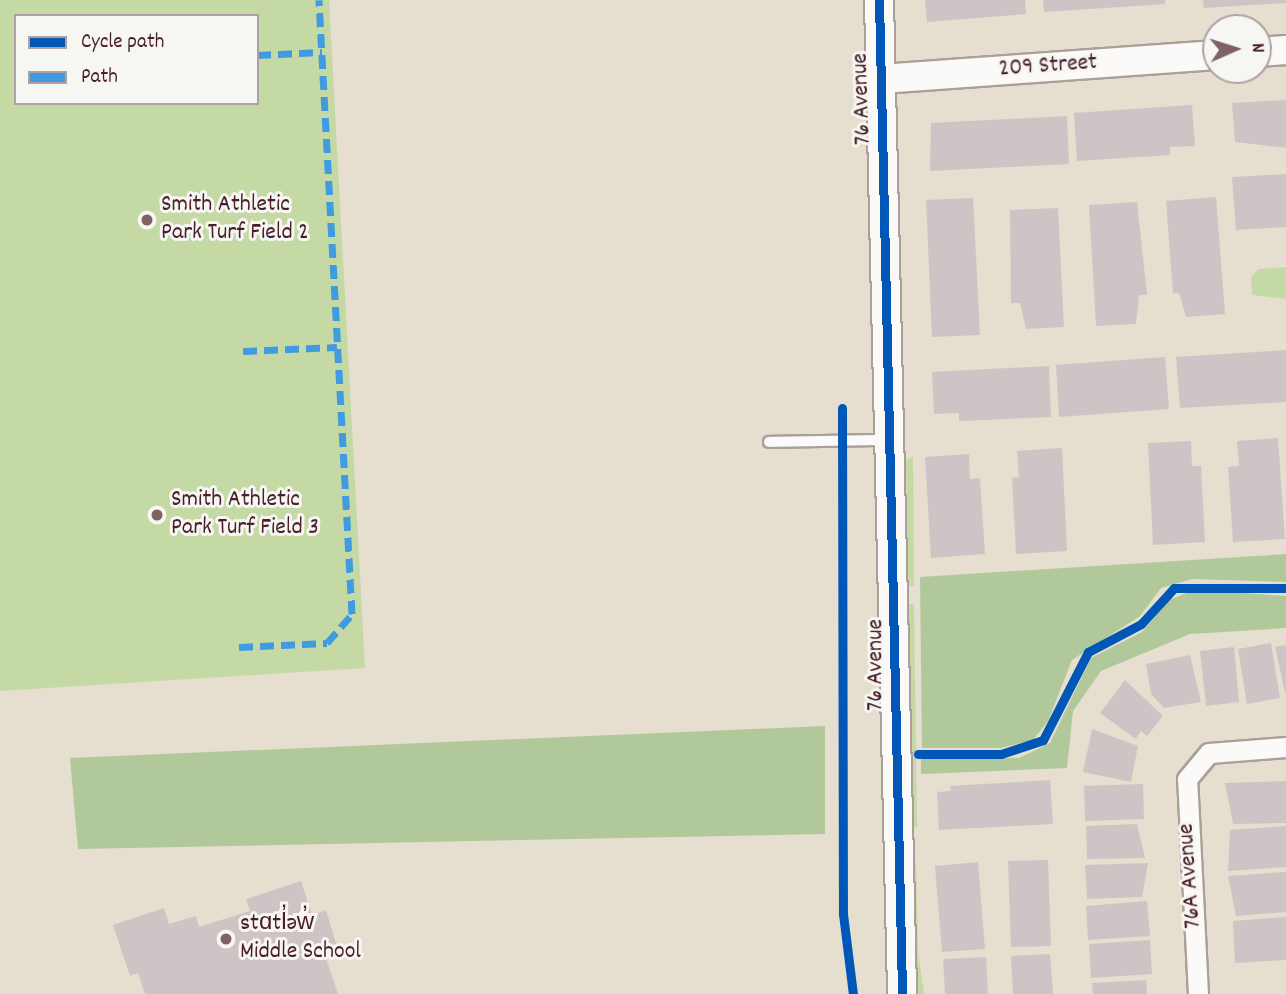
<!DOCTYPE html>
<meta charset="utf-8">
<style>
body{margin:0}
#map{position:relative;width:1286px;height:994px;overflow:hidden;background:#e6decf;font-family:Dekko,sans-serif}
div>[style]{position:absolute}
.green>*{inset:0;background:#c4d9a4}
.forest>*{inset:0;background:#b1c89a}
.building>*{inset:0;background:#cfc4c5}
.roads{filter:drop-shadow(2px 0 #aaa099) drop-shadow(-2px 0 #aaa099) drop-shadow(0 2px #aaa099) drop-shadow(0 -2px #aaa099)}
.lane>*{height:10px;margin:-5px;padding:0 5px;transform-origin:5px;border-radius:5px;background:#fbfaf8}
.street>*{height:19px;margin:-9.5px;padding:0 9.5px;transform-origin:9.5px;border-radius:9.5px;background:#fbfaf8}
.secondary>*{height:28px;margin:-14px;padding:0 14px;transform-origin:14px;border-radius:14px;background:#fbfaf8}
.quiet>*{height:7px;margin-top:-3.5px;transform-origin:0;background:repeating-linear-gradient(90deg,#409be1 0 14px,transparent 0 21px)}
.cycleway>*{height:9px;margin:-4.5px;padding:0 4.5px;transform-origin:4.5px;border-radius:4.5px;background:#0057b8}
.dots>*{width:19px;height:19px;translate:-50% -50%;box-sizing:border-box;border:4px solid #f6f6f2;border-radius:50%}
span{translate:-50% -50%;white-space:nowrap;text-align:center;line-height:1.15;-webkit-text-stroke:6px #f6f6f2;paint-order:stroke}
.street-label{font-size:24px;color:#4a1f2b}
.poi-label{font-size:24px;color:#4a1f2b}
.left{translate:0 -50%;text-align:left}
.legend{position:absolute;left:14px;top:14px;width:245px;height:91px;box-sizing:border-box;background:#f6f6f2;border:2px solid #b1a0a2;margin:0;padding:9px 12px;list-style:none;font-size:21px;color:#4a1f2b}
.legend li{display:flex;align-items:center;gap:14px;height:35px}
.legend b{width:35px;border:2px solid #b1a0a2}
.north{position:absolute;left:1202px;top:14px;width:70px;height:70px;box-sizing:border-box;background:#f6f6f2;border:2px solid #b1a0a2;border-radius:50%;rotate:87deg;font-size:19px;font-weight:700;line-height:28px;text-align:center;color:#4a1f2b}
.north::after{content:'';display:block;margin:auto;width:24px;height:32px;background:#816264;clip-path:polygon(50% 0,100% 100%,50% 72%,0 100%)}
</style>
<div id="map">
<div class="green">
<div style="clip-path:polygon(evenodd,0 0,329px 0,365px 668px,0 691px,0 0,16px 16px,257px 16px,257px 103px,16px 103px,16px 16px)"></div>
<div style="clip-path:polygon(1286px 267px,1286px 299px,1252px 295px,1251px 278px,1258px 269px)"></div>
<div style="clip-path:polygon(913px 457px,914px 586px,908px 586px,906px 460px)"></div>
<div style="clip-path:polygon(908px 604px,914px 604px,917px 828px,910px 823px)"></div>
<div style="clip-path:polygon(916px 862px,918px 952px,924px 994px,917px 994px,912px 965px,909px 867px)"></div>
</div>
<div class="forest">
<div style="clip-path:polygon(1286px 554px,1286px 582px,1192px 579px,1161px 588px,1140px 616px,1072px 660px,1048px 721px,1033px 740px,1000px 748px,922px 748px,920px 577px)"></div>
<div style="clip-path:polygon(1194px 590px,1286px 596px,1286px 628px,1190px 634px,1101px 671px,1073px 711px,1067px 768px,921px 774px,921px 759px,1019px 758px,1050px 743px,1091px 658px,1142px 632px,1169px 600px)"></div>
<div style="clip-path:polygon(825px 726px,825px 834px,78px 849px,70px 758px)"></div>
</div>
<div class="building">
<div style="clip-path:polygon(925px 0,1025px 0,1026px 14px,927px 22px)"></div>
<div style="clip-path:polygon(1043px 0,1165px 0,1165px 4px,1044px 12px)"></div>
<div style="clip-path:polygon(1203px 0,1286px 0,1286px 3px,1204px 8px)"></div>
<div style="clip-path:polygon(1286px 100px,1286px 148px,1235px 142px,1232px 103px)"></div>
<div style="clip-path:polygon(1192px 105px,1195px 146px,1170px 147px,1170px 155px,1077px 161px,1074px 113px)"></div>
<div style="clip-path:polygon(1067px 116px,1069px 164px,930px 171px,931px 123px)"></div>
<div style="clip-path:polygon(1286px 174px,1286px 227px,1236px 230px,1232px 177px)"></div>
<div style="clip-path:polygon(1216px 197px,1225px 314px,1186px 317px,1179px 293px,1173px 293px,1166px 201px)"></div>
<div style="clip-path:polygon(973px 198px,980px 335px,932px 337px,926px 200px)"></div>
<div style="clip-path:polygon(1137px 202px,1147px 295px,1139px 295px,1136px 324px,1096px 326px,1089px 205px)"></div>
<div style="clip-path:polygon(1058px 208px,1064px 327px,1026px 329px,1020px 303px,1011px 303px,1010px 210px)"></div>
<div style="clip-path:polygon(1286px 350px,1286px 402px,1180px 408px,1176px 357px)"></div>
<div style="clip-path:polygon(1165px 357px,1169px 409px,1059px 417px,1056px 365px)"></div>
<div style="clip-path:polygon(1049px 366px,1051px 417px,959px 421px,959px 413px,934px 414px,932px 372px)"></div>
<div style="clip-path:polygon(1278px 438px,1285px 539px,1233px 542px,1228px 467px,1239px 466px,1237px 441px)"></div>
<div style="clip-path:polygon(1191px 441px,1192px 466px,1201px 466px,1205px 542px,1153px 545px,1148px 443px)"></div>
<div style="clip-path:polygon(1062px 448px,1067px 551px,1016px 554px,1012px 478px,1019px 477px,1017px 451px)"></div>
<div style="clip-path:polygon(969px 454px,970px 479px,980px 478px,985px 554px,931px 558px,925px 457px)"></div>
<div style="clip-path:polygon(1271px 643px,1280px 698px,1247px 704px,1238px 649px)"></div>
<div style="clip-path:polygon(1286px 645px,1286px 692px,1285px 692px,1275px 647px)"></div>
<div style="clip-path:polygon(1234px 647px,1239px 702px,1206px 706px,1200px 651px)"></div>
<div style="clip-path:polygon(1190px 655px,1201px 702px,1164px 708px,1151px 694px,1146px 664px)"></div>
<div style="clip-path:polygon(1125px 680px,1163px 716px,1147px 736px,1141px 731px,1136px 739px,1100px 713px)"></div>
<div style="clip-path:polygon(1092px 729px,1138px 746px,1131px 782px,1083px 772px)"></div>
<div style="clip-path:polygon(1050px 780px,1053px 824px,939px 830px,937px 792px,951px 791px,950px 786px)"></div>
<div style="clip-path:polygon(1286px 781px,1286px 823px,1233px 824px,1225px 783px)"></div>
<div style="clip-path:polygon(1143px 784px,1144px 819px,1085px 821px,1084px 786px)"></div>
<div style="clip-path:polygon(1137px 824px,1145px 858px,1087px 859px,1086px 826px)"></div>
<div style="clip-path:polygon(1286px 826px,1286px 867px,1228px 871px,1230px 830px)"></div>
<div style="clip-path:polygon(1048px 860px,1051px 946px,1011px 947px,1008px 861px)"></div>
<div style="clip-path:polygon(978px 862px,985px 949px,942px 952px,935px 866px)"></div>
<div style="clip-path:polygon(1148px 863px,1142px 897px,1087px 899px,1085px 865px)"></div>
<div style="clip-path:polygon(1286px 872px,1286px 912px,1236px 916px,1228px 876px)"></div>
<div style="clip-path:polygon(301px 881px,312px 915px,326px 910px,338px 950px,325px 955px,338px 994px,145px 994px,138px 973px,130px 976px,113px 925px,164px 908px,169px 924px,196px 916px,199px 927px,250px 911px,246px 899px)"></div>
<div style="clip-path:polygon(1147px 901px,1150px 936px,1088px 940px,1086px 906px)"></div>
<div style="clip-path:polygon(1286px 917px,1286px 960px,1235px 963px,1233px 921px)"></div>
<div style="clip-path:polygon(1150px 940px,1152px 974px,1091px 978px,1089px 944px)"></div>
<div style="clip-path:polygon(1050px 954px,1053px 994px,1013px 994px,1011px 956px)"></div>
<div style="clip-path:polygon(986px 957px,988px 994px,945px 994px,943px 959px)"></div>
<div style="clip-path:polygon(1146px 980px,1147px 994px,1093px 994px,1092px 983px)"></div>
</div>
<div class="roads">
<div class="lane">
<div style="left:769px;top:442px;width:118px;rotate:-1deg"></div>
</div>
<div class="street">
<div style="left:1198px;top:994px;width:215px;rotate:-92.9deg"></div>
<div style="left:1187px;top:779px;width:34px;rotate:-50deg"></div>
<div style="left:1209px;top:753px;width:77px;rotate:-4.5deg"></div>
</div>
<div class="secondary">
<div style="left:879px;top:0;width:994px;rotate:88.67deg"></div>
<div style="left:1258px;top:52px;width:28px;rotate:-4deg"></div>
<div style="left:881px;top:79px;width:336px;rotate:-4.1deg"></div>
</div>
</div>
<div class="quiet">
<div style="left:257px;top:55px;width:65px;rotate:-2.6deg"></div>
<div style="left:243px;top:351px;width:94px;rotate:-2.4deg"></div>
<div style="left:239px;top:647px;width:88px;rotate:-2.6deg"></div>
<div style="left:327px;top:643px;width:38px;rotate:-49deg"></div>
<div style="left:352px;top:614px;width:615px;rotate:-93.08deg"></div>
</div>
<div class="cycleway">
<div style="left:879px;top:0;width:994px;rotate:88.67deg"></div>
<div style="left:842px;top:408px;width:506px;rotate:89.89deg"></div>
<div style="left:843px;top:914px;width:81px;rotate:82.9deg"></div>
<div style="left:918px;top:754px;width:83px"></div>
<div style="left:1001px;top:754px;width:44px;rotate:-18.4deg"></div>
<div style="left:1043px;top:740px;width:99px;rotate:-62.9deg"></div>
<div style="left:1088px;top:652px;width:60px;rotate:-27.8deg"></div>
<div style="left:1141px;top:624px;width:49px;rotate:-47.5deg"></div>
<div style="left:1174px;top:588px;width:112px"></div>
</div>
<div class="dots">
<div style="left:147px;top:220px;background:#816264"></div>
<div style="left:157px;top:515px;background:#816264"></div>
<div style="left:226px;top:939px;background:#816264"></div>
</div>
<div class="street-label">
<span style="left:1048px;top:67px;rotate:-4deg">209 Street</span>
<span style="left:863px;top:99px;rotate:-92deg">76 Avenue</span>
<span style="left:877px;top:665px;rotate:-90deg">76 Avenue</span>
<span style="left:1191px;top:876px;rotate:-94deg">76A Avenue</span>
</div>
<div class="poi-label">
<span class="left" style="left:161px;top:220px">Smith Athletic<br>Park Turf Field 2</span>
<span class="left" style="left:171px;top:515px">Smith Athletic<br>Park Turf Field 3</span>
<span class="left" style="left:240px;top:939px">stɑtl̓əw̓<br>Middle School</span>
</div>
<ul class="legend">
<li><b style="height:9px;background:#0057b8"></b>Cycle path</li>
<li><b style="height:9px;background:#409be1"></b>Path</li>
</ul>
<div class="north">N</div>
</div>
